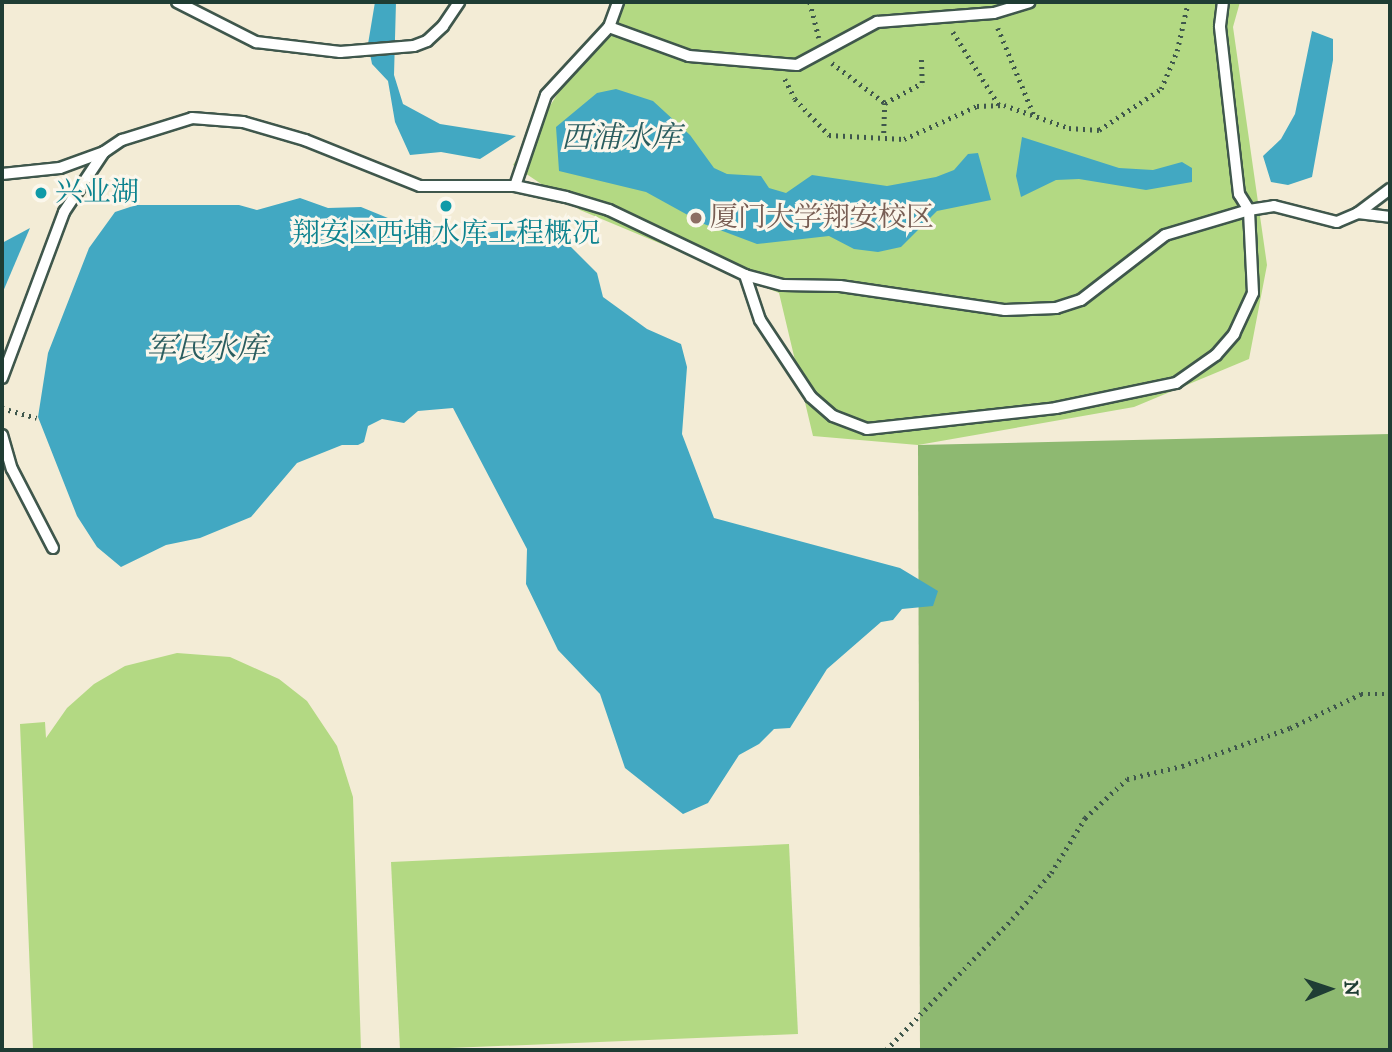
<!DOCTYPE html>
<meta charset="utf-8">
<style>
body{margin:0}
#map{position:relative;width:1392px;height:1052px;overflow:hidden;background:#f3ecd6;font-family:"IM FELL DW Pica","Noto Serif SC",serif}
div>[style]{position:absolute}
.green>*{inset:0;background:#b3d983}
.forest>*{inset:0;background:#8eb971}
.water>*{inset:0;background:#42a8c2}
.path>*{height:4.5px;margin-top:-2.25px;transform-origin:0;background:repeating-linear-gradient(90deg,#3f574c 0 2px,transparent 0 7px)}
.roads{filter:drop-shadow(2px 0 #3f574c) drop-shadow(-2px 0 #3f574c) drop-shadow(0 2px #3f574c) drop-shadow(0 -2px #3f574c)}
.lane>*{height:10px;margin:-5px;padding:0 5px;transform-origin:5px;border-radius:5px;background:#fff}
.dots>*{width:19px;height:19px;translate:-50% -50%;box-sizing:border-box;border:4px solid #fbf7ec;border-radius:50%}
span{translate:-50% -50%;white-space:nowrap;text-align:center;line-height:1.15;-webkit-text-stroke:6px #fbf7ec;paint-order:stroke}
.culture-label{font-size:28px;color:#0d838f}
.left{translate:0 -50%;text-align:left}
.education-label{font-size:28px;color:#785e54}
.water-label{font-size:30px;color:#2a5d5f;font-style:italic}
.frame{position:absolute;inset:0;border:4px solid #1f3d34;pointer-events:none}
.north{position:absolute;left:1294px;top:954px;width:70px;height:70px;-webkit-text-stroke:5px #fbf7ec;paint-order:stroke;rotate:88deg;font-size:19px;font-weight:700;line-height:28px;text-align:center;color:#1f3d34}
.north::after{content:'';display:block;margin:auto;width:24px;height:32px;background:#1f3d34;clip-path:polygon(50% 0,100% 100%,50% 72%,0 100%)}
</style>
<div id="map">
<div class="green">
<div style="clip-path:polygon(615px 2px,1240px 2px,1233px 27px,1267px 265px,1249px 359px,1134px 407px,918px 445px,813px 436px,779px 293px,580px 210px,513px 165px)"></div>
<div style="clip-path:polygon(177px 653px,230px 657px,279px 679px,307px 701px,337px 746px,353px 797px,361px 1050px,33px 1050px,20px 724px,45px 722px,46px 738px,67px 708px,94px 684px,125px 666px)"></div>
<div style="clip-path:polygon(789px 844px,798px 1034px,400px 1050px,391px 862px)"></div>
</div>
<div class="forest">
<div style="clip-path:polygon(1390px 434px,1390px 1050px,920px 1050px,918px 445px)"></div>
</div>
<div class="water">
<div style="clip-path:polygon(375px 2px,396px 2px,394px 75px,403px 104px,440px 124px,516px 136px,480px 159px,441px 152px,410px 155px,395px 122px,388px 81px,372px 64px,368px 44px)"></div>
<div style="clip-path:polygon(1312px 31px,1333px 39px,1333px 60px,1312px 177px,1288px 185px,1271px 182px,1263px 156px,1281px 139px,1295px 114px)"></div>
<div style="clip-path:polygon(616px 89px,653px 101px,690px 135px,714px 168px,727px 174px,761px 176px,769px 188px,786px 193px,812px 175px,887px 186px,936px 177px,954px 170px,968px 154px,978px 153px,991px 200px,937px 211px,901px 247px,878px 252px,854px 249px,829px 236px,757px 244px,704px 224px,646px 192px,559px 171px,556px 127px,597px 93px)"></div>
<div style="clip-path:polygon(1022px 137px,1119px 168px,1153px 170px,1182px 162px,1192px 168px,1192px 182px,1146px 190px,1079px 179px,1056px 180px,1021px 197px,1016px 176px)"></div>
<div style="clip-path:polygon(300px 198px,328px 208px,361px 207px,444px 241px,497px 231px,554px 230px,597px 273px,603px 297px,647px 329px,681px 344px,687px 367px,682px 434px,714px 518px,900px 568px,938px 591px,933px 606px,902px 609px,893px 620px,881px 622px,827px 669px,790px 728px,774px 729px,759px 744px,739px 755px,708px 803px,683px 814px,625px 768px,600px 694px,558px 650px,526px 584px,527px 549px,453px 408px,418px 411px,404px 423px,382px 419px,368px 426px,364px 442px,358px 445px,342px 445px,297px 463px,251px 517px,200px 538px,166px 545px,121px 567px,97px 547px,77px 516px,38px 417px,48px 353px,89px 248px,115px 212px,136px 205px,239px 205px,257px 210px)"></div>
<div style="clip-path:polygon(30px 228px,2px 294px,2px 243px)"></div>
</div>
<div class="path">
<div style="left:810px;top:2px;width:37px;rotate:76deg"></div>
<div style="left:998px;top:28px;width:94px;rotate:67.5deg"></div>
<div style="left:953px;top:32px;width:86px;rotate:57.8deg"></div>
<div style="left:832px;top:63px;width:66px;rotate:37deg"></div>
<div style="left:885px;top:103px;width:32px;rotate:92deg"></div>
<div style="left:785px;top:79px;width:22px;rotate:63deg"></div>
<div style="left:795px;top:99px;width:50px;rotate:46.6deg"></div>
<div style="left:829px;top:135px;width:75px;rotate:3.1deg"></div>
<div style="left:904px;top:139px;width:80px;rotate:-24.3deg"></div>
<div style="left:977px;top:106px;width:27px;rotate:-2deg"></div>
<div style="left:1004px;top:105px;width:69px;rotate:19.5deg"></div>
<div style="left:1069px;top:128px;width:30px;rotate:4deg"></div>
<div style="left:1099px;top:130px;width:74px;rotate:-33.5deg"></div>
<div style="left:1161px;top:89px;width:41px;rotate:-67.2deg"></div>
<div style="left:1177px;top:51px;width:50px;rotate:-77.3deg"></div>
<div style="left:885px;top:103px;width:42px;rotate:-28.4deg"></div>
<div style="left:922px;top:83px;width:28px;rotate:-92deg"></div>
<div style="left:2px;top:408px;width:36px;rotate:16deg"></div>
<div style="left:886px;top:1050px;width:182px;rotate:-46.1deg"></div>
<div style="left:1012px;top:919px;width:60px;rotate:-49.7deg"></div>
<div style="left:1051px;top:873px;width:65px;rotate:-58.3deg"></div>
<div style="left:1085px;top:818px;width:57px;rotate:-42.9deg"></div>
<div style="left:1127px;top:779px;width:57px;rotate:-13.3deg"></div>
<div style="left:1182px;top:766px;width:114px;rotate:-19.4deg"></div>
<div style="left:1290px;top:728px;width:79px;rotate:-25.6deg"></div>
<div style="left:1361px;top:694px;width:29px"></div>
</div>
<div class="roads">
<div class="lane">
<div style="left:177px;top:2px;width:89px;rotate:26.9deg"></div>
<div style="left:256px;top:42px;width:85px;rotate:6.8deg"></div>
<div style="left:340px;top:52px;width:74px;rotate:-4.6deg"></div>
<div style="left:414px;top:46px;width:14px;rotate:-21deg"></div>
<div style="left:427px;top:41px;width:22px;rotate:-43deg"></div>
<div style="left:443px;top:26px;width:29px;rotate:-56deg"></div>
<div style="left:609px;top:27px;width:85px;rotate:19.9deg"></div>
<div style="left:689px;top:56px;width:108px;rotate:4.8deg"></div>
<div style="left:797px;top:65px;width:91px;rotate:-28.3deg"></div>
<div style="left:877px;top:22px;width:117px;rotate:-4.4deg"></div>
<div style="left:994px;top:13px;width:37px;rotate:-17deg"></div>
<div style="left:2px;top:174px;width:58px;rotate:-5.9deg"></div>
<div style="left:60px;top:168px;width:47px;rotate:-20deg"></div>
<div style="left:515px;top:186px;width:96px;rotate:-71.2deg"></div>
<div style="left:546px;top:95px;width:93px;rotate:-47.2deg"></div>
<div style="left:609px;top:27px;width:27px;rotate:-70deg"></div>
<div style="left:1358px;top:213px;width:40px;rotate:-37deg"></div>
<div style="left:745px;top:275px;width:47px;rotate:71.6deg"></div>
<div style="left:760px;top:320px;width:92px;rotate:56.5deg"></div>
<div style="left:811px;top:397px;width:29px;rotate:41deg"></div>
<div style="left:833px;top:416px;width:36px;rotate:21deg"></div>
<div style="left:867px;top:429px;width:190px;rotate:-6.3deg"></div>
<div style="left:1056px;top:408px;width:123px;rotate:-11.8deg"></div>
<div style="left:1176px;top:383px;width:49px;rotate:-35deg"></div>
<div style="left:1216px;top:355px;width:28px;rotate:-49deg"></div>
<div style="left:1234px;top:334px;width:45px;rotate:-65.1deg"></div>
<div style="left:1253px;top:293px;width:83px;rotate:-92.8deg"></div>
<div style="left:1249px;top:210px;width:19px;rotate:-122deg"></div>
<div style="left:1239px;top:194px;width:169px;rotate:-96.5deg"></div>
<div style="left:1220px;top:26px;width:24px;rotate:-83deg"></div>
<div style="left:2px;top:378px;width:177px;rotate:-69.5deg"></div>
<div style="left:64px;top:212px;width:72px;rotate:-56.3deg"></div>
<div style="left:104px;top:152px;width:22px;rotate:-34deg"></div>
<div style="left:122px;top:140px;width:73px;rotate:-17.4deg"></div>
<div style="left:192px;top:118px;width:51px;rotate:4.5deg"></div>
<div style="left:243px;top:122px;width:65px;rotate:16.2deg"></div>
<div style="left:305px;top:140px;width:124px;rotate:21.8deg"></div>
<div style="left:420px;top:186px;width:95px"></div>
<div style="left:515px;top:186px;width:52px;rotate:12.2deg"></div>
<div style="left:566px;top:197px;width:45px;rotate:16.8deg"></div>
<div style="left:609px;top:210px;width:151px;rotate:25.5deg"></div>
<div style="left:745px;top:275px;width:39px;rotate:15deg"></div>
<div style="left:783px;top:285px;width:57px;rotate:1deg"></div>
<div style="left:840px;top:286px;width:167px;rotate:8.3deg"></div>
<div style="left:1005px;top:310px;width:51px;rotate:-2.2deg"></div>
<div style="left:1056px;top:308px;width:26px;rotate:-18deg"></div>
<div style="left:1081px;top:300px;width:106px;rotate:-37.7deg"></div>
<div style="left:1165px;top:235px;width:88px;rotate:-16.6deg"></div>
<div style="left:1249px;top:210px;width:25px;rotate:-9deg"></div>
<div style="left:1274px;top:206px;width:65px;rotate:14.3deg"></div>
<div style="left:1337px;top:222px;width:23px;rotate:-23deg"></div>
<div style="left:1358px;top:213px;width:32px;rotate:7deg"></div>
<div style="left:2px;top:435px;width:35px;rotate:74deg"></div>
<div style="left:12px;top:469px;width:89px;rotate:62.6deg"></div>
</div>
</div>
<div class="dots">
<div style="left:41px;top:193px;background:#0f9aa8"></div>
<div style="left:446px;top:206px;background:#0f9aa8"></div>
<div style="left:696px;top:218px;background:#8d6e63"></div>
</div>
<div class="culture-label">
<span class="left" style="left:55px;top:193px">兴业湖</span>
<span style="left:446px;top:234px">翔安区西埔水库工程概况</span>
</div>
<div class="education-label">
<span class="left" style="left:710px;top:218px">厦门大学翔安校区</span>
</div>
<div class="water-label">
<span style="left:621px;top:139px">西浦水库</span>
<span style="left:206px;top:350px">军民水库</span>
</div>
<div class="frame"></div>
<div class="north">N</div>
</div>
